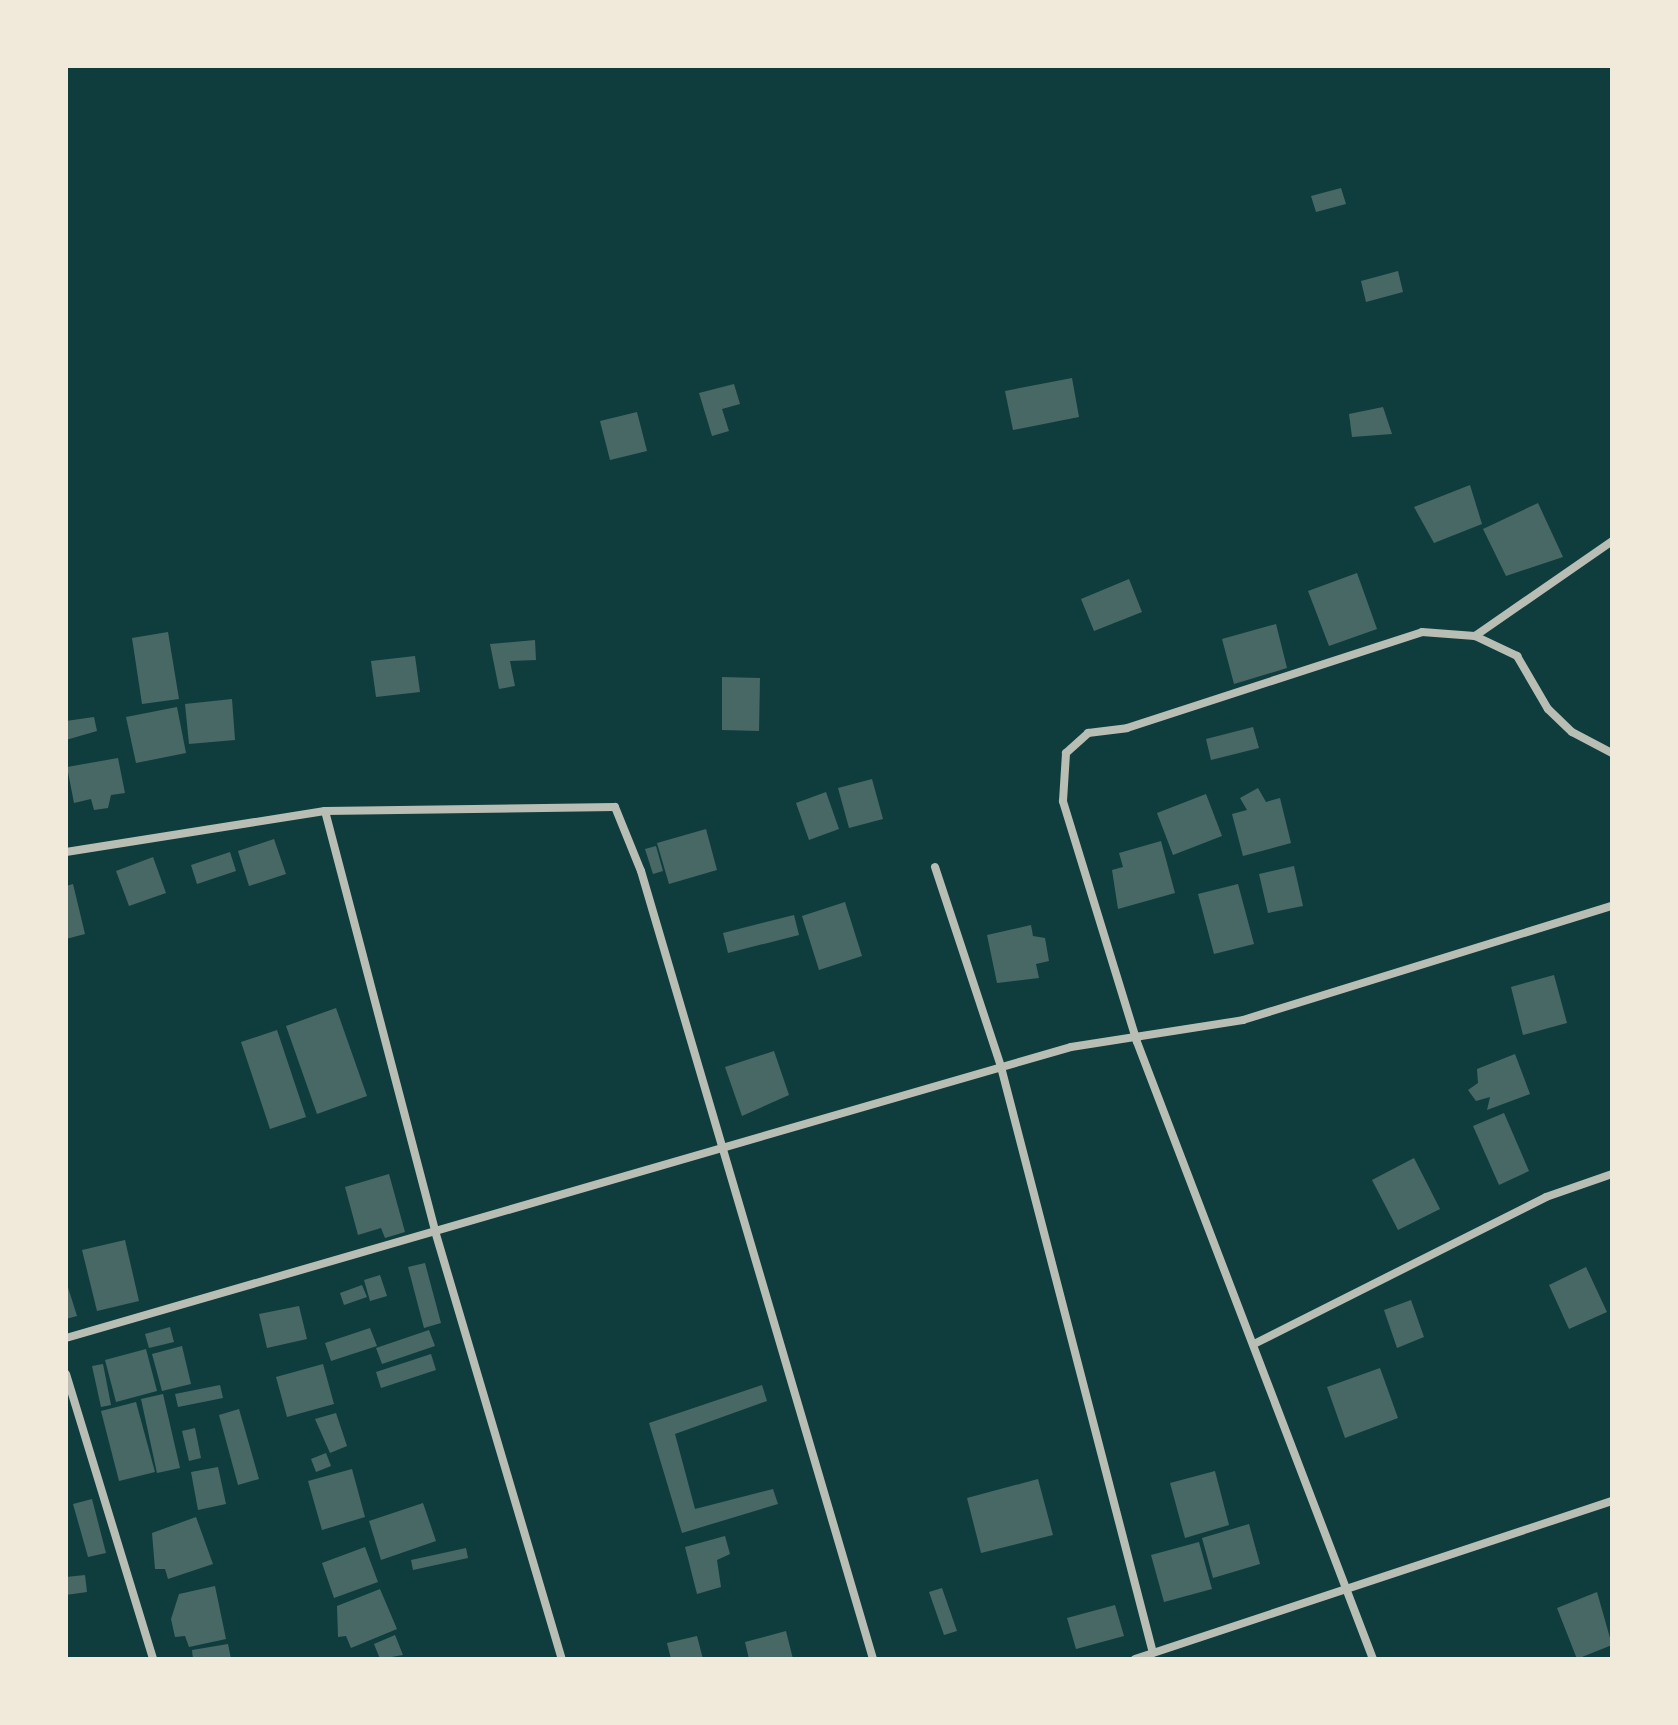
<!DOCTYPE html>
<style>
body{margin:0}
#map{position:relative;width:1678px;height:1725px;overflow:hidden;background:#0f3d3e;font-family:Rubik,sans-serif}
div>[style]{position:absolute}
.building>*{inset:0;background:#486865}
.minor>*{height:8px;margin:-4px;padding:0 4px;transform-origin:4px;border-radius:4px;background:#b8beb3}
span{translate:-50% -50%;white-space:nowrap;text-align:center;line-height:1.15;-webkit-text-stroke:8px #f1e9da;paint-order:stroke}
.frame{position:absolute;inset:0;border:68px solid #f1e9da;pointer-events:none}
</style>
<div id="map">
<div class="building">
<div style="clip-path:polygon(1341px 188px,1346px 204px,1316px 212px,1311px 196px)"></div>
<div style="clip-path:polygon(1398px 271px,1403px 292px,1366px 302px,1361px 281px)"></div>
<div style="clip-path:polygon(1072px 378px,1079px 417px,1013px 430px,1005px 391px)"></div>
<div style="clip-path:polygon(734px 384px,740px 404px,722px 409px,729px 431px,712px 436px,699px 393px)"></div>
<div style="clip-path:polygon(1383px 407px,1392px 434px,1352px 437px,1349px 414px)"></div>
<div style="clip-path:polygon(637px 412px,647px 451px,610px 460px,600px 421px)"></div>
<div style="clip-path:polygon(1470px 485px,1482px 524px,1434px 543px,1414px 507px)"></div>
<div style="clip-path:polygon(1538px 503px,1563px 557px,1506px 576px,1483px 529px)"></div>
<div style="clip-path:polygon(1357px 573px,1377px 629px,1329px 646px,1308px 591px)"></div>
<div style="clip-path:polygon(1129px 579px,1142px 612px,1094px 631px,1081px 599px)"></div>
<div style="clip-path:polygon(1276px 624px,1287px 668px,1234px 684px,1222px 639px)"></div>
<div style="clip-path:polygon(168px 632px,179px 699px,142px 704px,132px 638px)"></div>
<div style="clip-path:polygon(535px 640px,536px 660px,510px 661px,515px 686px,499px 689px,490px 644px)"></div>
<div style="clip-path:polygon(415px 656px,420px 692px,376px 697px,371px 661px)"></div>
<div style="clip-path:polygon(722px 677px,760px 678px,759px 731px,722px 730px)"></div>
<div style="clip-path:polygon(232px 699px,235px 740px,189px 744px,185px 704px)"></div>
<div style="clip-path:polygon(177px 707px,186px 753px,136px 763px,126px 717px)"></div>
<div style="clip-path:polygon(94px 717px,97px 731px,66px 740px,66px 721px)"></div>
<div style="clip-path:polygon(1253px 727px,1259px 748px,1211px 760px,1206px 739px)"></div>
<div style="clip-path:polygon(118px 758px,125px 793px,111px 795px,108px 808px,94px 810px,91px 799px,74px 803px,67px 767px)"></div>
<div style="clip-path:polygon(872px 779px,883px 819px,849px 828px,838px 788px)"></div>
<div style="clip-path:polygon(1258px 788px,1266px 802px,1280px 798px,1291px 843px,1243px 856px,1232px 814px,1247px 810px,1240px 798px)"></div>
<div style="clip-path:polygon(826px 792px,839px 829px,809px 840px,796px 803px)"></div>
<div style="clip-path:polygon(1206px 794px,1222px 836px,1173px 855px,1157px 813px)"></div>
<div style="clip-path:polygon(706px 829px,717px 870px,669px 884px,657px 843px)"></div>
<div style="clip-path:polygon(274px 839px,286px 874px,249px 886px,238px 851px)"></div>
<div style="clip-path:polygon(1161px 841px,1175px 893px,1118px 909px,1112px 870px,1123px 867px,1119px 853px)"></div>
<div style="clip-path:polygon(656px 846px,663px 871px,653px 874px,645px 849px)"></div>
<div style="clip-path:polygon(230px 852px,236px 871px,197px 884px,191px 865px)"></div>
<div style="clip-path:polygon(153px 857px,166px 893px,129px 906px,116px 871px)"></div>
<div style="clip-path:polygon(1294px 866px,1303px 906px,1268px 913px,1259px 874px)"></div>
<div style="clip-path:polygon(73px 884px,85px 934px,66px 939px,66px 886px)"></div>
<div style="clip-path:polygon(1238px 884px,1254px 944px,1214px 954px,1198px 894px)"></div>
<div style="clip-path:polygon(845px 902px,862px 956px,819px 970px,802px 916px)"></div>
<div style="clip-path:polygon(794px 915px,799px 935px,728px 953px,723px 933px)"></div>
<div style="clip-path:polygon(1031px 925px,1033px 936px,1045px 938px,1049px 961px,1036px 964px,1039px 978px,997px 983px,987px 935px)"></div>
<div style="clip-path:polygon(1554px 975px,1567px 1023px,1523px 1035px,1511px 987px)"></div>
<div style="clip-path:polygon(336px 1008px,367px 1096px,317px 1114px,286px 1026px)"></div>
<div style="clip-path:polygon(277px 1030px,306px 1117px,270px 1129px,241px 1042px)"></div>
<div style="clip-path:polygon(774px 1051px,789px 1095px,742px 1116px,725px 1067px)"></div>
<div style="clip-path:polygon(1515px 1054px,1530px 1094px,1487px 1110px,1490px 1097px,1476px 1101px,1468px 1090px,1478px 1083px,1477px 1069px)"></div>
<div style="clip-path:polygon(1504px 1113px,1529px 1171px,1499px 1185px,1473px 1126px)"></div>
<div style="clip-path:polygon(1414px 1158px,1440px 1209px,1398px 1230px,1372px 1180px)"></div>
<div style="clip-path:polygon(389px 1174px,405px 1232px,385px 1238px,381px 1228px,358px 1235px,345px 1187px)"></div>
<div style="clip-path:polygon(125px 1240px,139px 1301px,97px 1311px,82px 1250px)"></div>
<div style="clip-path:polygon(425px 1263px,441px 1323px,424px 1328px,408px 1267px)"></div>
<div style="clip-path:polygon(1586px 1267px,1607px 1312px,1569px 1329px,1549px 1285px)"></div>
<div style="clip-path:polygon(380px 1275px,387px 1296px,370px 1301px,364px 1280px)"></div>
<div style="clip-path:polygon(66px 1281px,77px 1316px,66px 1319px)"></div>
<div style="clip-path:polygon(362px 1285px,367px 1297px,344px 1305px,340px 1293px)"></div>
<div style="clip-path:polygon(1411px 1300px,1424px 1337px,1397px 1348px,1384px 1310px)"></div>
<div style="clip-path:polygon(299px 1306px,307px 1339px,267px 1348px,259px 1314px)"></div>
<div style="clip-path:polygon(170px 1327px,174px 1342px,149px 1348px,145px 1334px)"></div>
<div style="clip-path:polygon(370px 1328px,377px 1346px,331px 1361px,325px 1343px)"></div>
<div style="clip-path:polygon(429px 1330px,435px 1346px,382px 1364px,376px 1348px)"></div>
<div style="clip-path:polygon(182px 1346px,191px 1384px,162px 1391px,152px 1354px)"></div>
<div style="clip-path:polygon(146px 1349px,157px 1391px,116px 1402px,105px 1360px)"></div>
<div style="clip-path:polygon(431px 1354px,436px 1370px,381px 1388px,376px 1372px)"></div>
<div style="clip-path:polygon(103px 1364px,111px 1405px,101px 1407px,92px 1366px)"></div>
<div style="clip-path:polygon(323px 1364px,334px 1404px,287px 1417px,276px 1377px)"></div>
<div style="clip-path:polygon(1380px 1368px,1398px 1418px,1345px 1438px,1327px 1387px)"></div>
<div style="clip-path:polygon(220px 1385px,223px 1398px,178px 1407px,175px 1394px)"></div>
<div style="clip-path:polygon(762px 1385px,767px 1401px,675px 1434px,695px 1509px,773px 1489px,778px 1504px,682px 1533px,649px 1423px)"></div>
<div style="clip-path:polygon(163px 1394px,180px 1468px,157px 1473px,141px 1399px)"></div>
<div style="clip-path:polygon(136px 1402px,155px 1472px,119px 1481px,101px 1411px)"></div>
<div style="clip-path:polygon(239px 1409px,259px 1479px,238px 1485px,219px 1415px)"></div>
<div style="clip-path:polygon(336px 1413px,347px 1446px,330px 1453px,315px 1419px)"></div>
<div style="clip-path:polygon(195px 1428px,201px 1458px,189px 1461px,182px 1431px)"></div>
<div style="clip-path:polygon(326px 1453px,331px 1466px,316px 1472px,311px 1459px)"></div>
<div style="clip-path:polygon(218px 1467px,226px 1504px,198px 1510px,191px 1472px)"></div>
<div style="clip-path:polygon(352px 1469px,365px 1517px,322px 1530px,308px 1481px)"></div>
<div style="clip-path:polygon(1215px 1471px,1229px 1525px,1185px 1538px,1170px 1483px)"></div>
<div style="clip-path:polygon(1038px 1479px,1053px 1535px,981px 1553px,967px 1498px)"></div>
<div style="clip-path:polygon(92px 1499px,106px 1553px,88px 1557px,73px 1504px)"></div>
<div style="clip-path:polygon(423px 1503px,436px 1541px,381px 1560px,369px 1521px)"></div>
<div style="clip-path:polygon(196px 1517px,213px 1564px,168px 1579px,165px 1569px,155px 1569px,152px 1533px)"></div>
<div style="clip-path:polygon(1249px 1524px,1260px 1564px,1213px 1578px,1202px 1538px)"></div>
<div style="clip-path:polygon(725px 1536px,730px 1554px,717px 1560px,721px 1587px,697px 1594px,685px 1547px)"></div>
<div style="clip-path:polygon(1199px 1542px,1212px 1589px,1164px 1602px,1151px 1555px)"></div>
<div style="clip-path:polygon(365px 1547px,378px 1582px,334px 1598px,322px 1563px)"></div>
<div style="clip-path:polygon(466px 1548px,468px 1558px,413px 1570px,411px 1560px)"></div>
<div style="clip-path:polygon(85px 1575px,87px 1592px,66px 1595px,66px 1577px)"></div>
<div style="clip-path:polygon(215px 1586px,226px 1639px,189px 1647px,185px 1636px,175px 1637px,171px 1619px,179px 1594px)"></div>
<div style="clip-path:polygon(942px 1588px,957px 1631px,944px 1635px,929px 1592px)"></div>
<div style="clip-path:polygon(380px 1589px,397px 1629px,351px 1648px,346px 1636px,338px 1637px,337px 1606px)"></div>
<div style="clip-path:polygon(1597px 1592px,1612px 1645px,1577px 1659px,1557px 1608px)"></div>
<div style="clip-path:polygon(1115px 1605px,1124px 1636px,1076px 1649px,1067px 1618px)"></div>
<div style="clip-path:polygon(786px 1631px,793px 1659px,749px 1659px,745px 1642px)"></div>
<div style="clip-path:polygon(395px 1635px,403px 1655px,380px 1659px,374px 1644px)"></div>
<div style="clip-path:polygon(697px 1636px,703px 1659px,671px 1659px,667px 1643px)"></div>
<div style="clip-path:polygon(228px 1644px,231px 1659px,193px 1659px,192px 1650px)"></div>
</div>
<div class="minor">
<div style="left:1475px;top:636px;width:167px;rotate:-34.7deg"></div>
<div style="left:325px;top:811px;width:434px;rotate:75.3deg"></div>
<div style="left:435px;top:1231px;width:446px;rotate:73.5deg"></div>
<div style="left:66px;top:852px;width:262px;rotate:-9deg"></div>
<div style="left:325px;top:811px;width:290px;rotate:-0.8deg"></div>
<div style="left:615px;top:807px;width:69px;rotate:67.9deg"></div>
<div style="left:641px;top:871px;width:821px;rotate:73.59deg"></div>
<div style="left:935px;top:867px;width:211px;rotate:71.7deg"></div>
<div style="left:1001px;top:1067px;width:605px;rotate:75.46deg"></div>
<div style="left:66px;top:1338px;width:1046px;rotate:-16.15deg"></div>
<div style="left:1071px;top:1047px;width:174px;rotate:-8.9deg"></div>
<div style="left:1243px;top:1020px;width:386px;rotate:-17.2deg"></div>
<div style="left:1254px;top:1344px;width:327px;rotate:-26.7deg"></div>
<div style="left:1546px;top:1197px;width:70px;rotate:-19.2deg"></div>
<div style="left:66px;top:1374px;width:298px;rotate:73deg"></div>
<div style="left:1135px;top:1659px;width:502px;rotate:-18.33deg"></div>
<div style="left:1373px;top:1659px;width:661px;rotate:-110.93deg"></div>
<div style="left:1137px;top:1042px;width:252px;rotate:-107.1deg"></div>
<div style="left:1063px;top:801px;width:48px;rotate:-86.4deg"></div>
<div style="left:1066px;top:753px;width:30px;rotate:-42deg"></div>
<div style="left:1088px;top:733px;width:39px;rotate:-7deg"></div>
<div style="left:1127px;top:728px;width:310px;rotate:-18deg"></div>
<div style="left:1422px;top:632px;width:53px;rotate:4.3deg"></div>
<div style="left:1475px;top:636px;width:47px;rotate:25.5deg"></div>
<div style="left:1517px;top:656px;width:61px;rotate:59.7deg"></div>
<div style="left:1548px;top:709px;width:33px;rotate:44deg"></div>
<div style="left:1572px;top:732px;width:45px;rotate:27.7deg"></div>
</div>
<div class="frame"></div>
</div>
